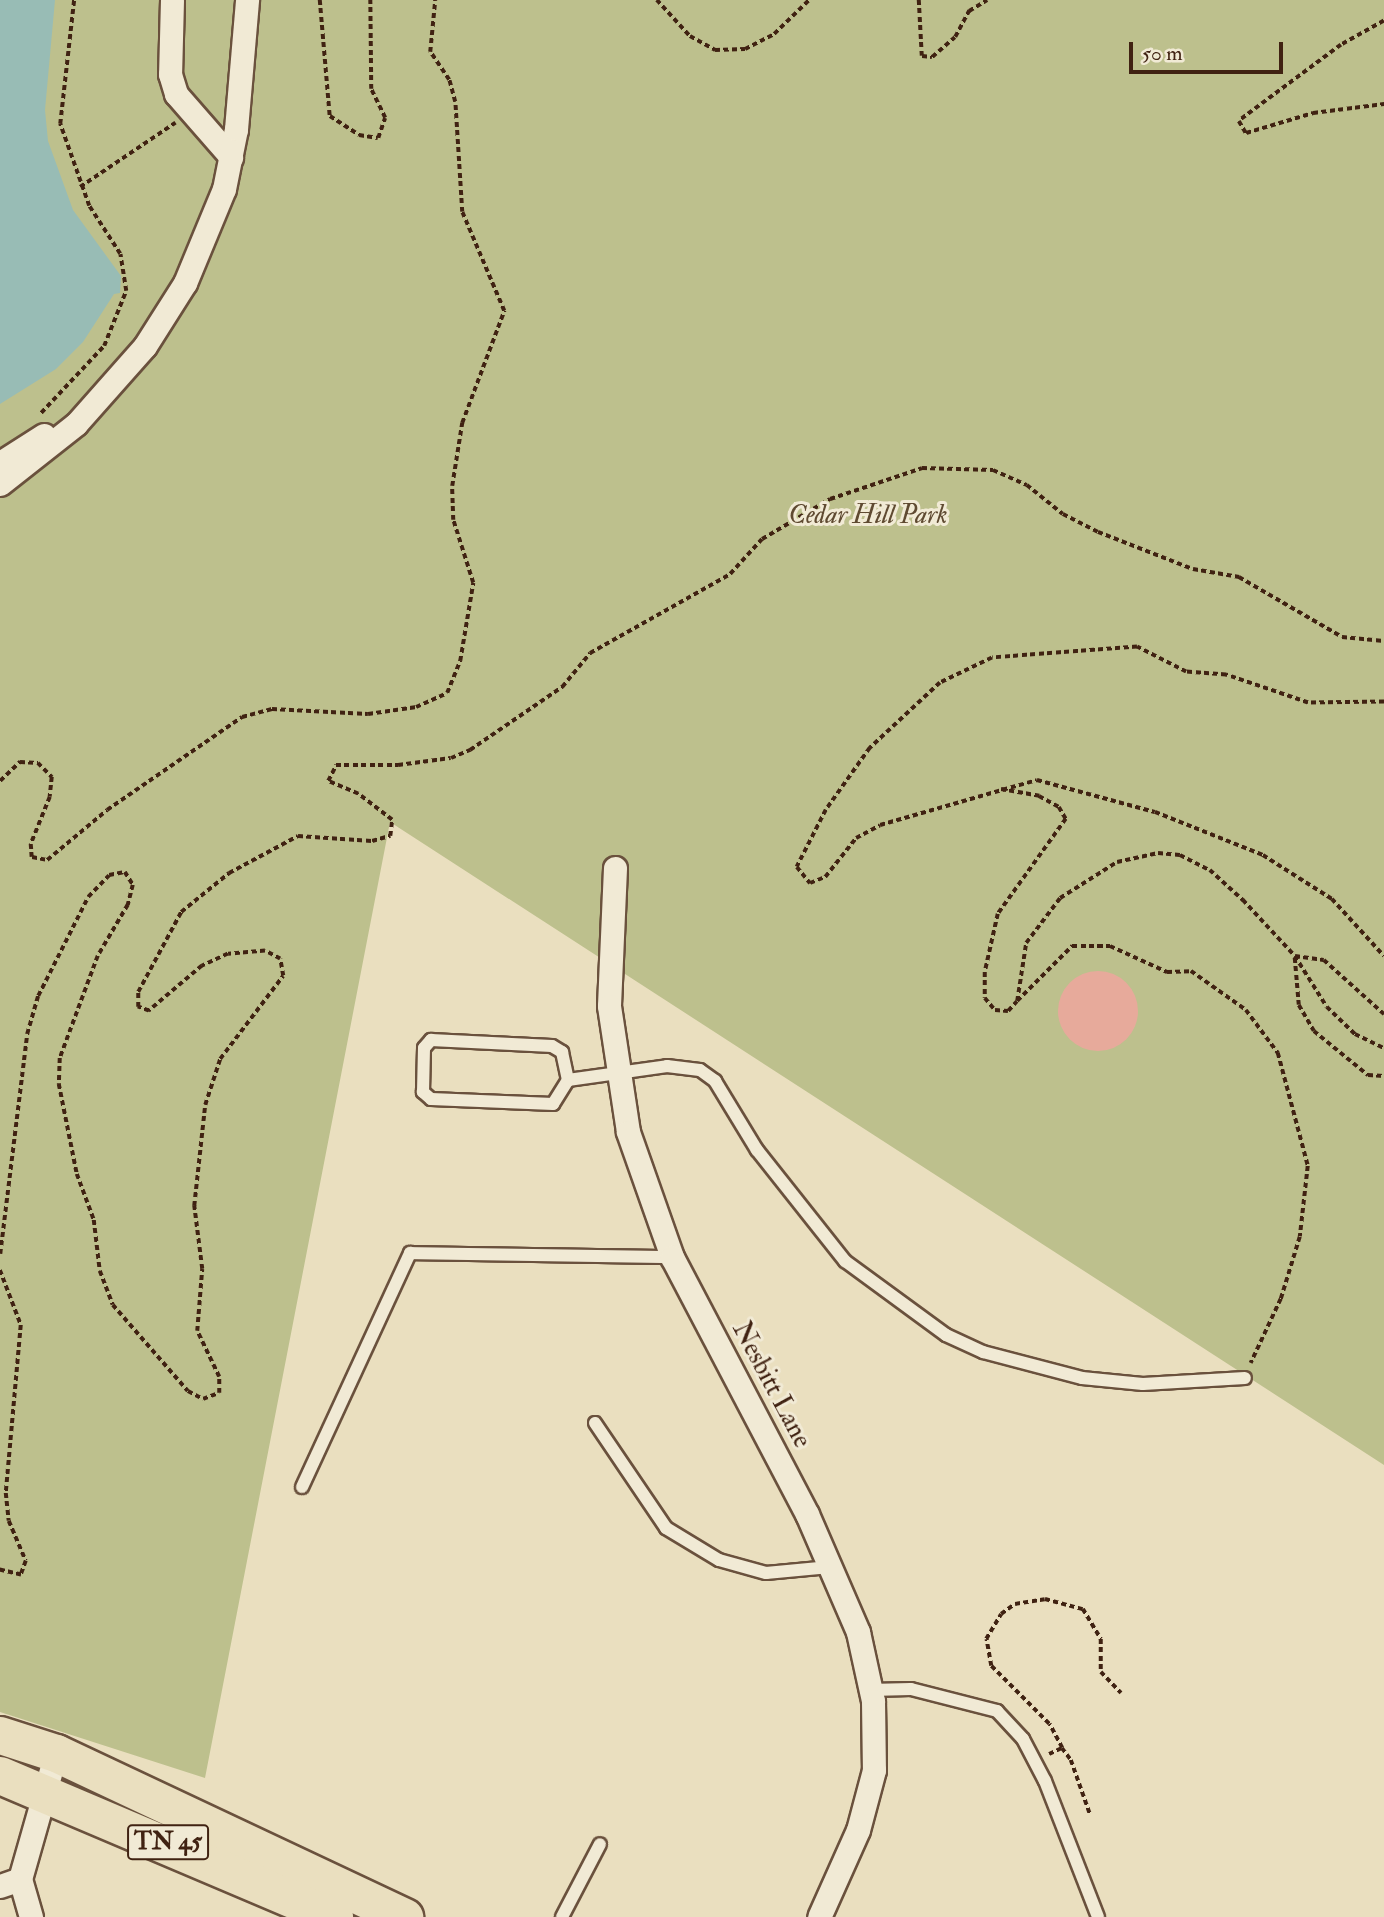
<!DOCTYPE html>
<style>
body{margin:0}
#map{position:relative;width:1384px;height:1917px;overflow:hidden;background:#eadfbf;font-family:"IM FELL Double Pica",serif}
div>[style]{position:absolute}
.green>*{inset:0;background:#bdc08d}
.water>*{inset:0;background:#98bcb5}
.building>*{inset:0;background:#e7aa9b}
.round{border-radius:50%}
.path>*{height:3.5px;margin-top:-1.75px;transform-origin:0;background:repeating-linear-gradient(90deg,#402212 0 5px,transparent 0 8.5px)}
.roads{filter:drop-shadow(2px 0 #6a513d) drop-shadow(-2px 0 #6a513d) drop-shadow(0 2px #6a513d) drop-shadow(0 -2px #6a513d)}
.lane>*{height:12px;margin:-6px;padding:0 6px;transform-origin:6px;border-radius:6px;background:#f1ead5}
.street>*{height:23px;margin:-11.5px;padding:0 11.5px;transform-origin:11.5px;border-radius:11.5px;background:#f1ead5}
.primary>*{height:37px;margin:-18.5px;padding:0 18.5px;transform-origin:18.5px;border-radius:18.5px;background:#eadfbf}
span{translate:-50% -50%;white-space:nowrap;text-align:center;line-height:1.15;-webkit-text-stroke:6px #f1ead5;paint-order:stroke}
.shield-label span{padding:2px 5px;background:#f1ead5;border:2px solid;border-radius:5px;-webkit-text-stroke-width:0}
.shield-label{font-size:24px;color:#402212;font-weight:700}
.park-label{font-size:26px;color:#5f4a31;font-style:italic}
.street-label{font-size:26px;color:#402212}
.scale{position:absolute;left:1129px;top:42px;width:154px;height:32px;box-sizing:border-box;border:4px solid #402212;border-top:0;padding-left:9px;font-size:21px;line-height:24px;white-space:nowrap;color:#402212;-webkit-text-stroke:5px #f1ead5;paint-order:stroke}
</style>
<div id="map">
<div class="green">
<div style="clip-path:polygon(0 0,1384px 0,1384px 1465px,390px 822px,205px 1778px,0 1712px)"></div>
</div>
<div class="water">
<div style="clip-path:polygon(0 0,55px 0,45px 110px,48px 141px,73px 210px,121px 276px,120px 293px,114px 294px,83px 342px,56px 369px,0 404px)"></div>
</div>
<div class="building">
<div class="round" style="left:1058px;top:971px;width:80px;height:80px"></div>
</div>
<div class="path">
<div style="left:320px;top:0;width:116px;rotate:85.1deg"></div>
<div style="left:330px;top:116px;width:35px;rotate:33deg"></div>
<div style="left:359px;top:135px;width:19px;rotate:9deg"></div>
<div style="left:378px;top:138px;width:21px;rotate:-71deg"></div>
<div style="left:385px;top:118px;width:32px;rotate:-116deg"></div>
<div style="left:371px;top:89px;width:89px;rotate:-90.6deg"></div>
<div style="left:657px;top:0;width:49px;rotate:47.5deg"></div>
<div style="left:690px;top:36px;width:29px;rotate:29deg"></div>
<div style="left:715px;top:50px;width:30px;rotate:-2deg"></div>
<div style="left:745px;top:49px;width:33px;rotate:-27deg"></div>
<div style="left:774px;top:34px;width:49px;rotate:-44.2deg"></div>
<div style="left:919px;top:0;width:56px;rotate:86.9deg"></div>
<div style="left:922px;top:56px;width:10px;rotate:6deg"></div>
<div style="left:932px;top:57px;width:30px;rotate:-41deg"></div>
<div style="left:955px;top:37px;width:30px;rotate:-62deg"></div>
<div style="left:969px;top:11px;width:21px;rotate:-31deg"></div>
<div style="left:1384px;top:21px;width:49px;rotate:150.8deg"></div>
<div style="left:1341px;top:45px;width:127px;rotate:143.3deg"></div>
<div style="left:1239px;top:121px;width:14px;rotate:60deg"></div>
<div style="left:1246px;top:133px;width:70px;rotate:-16.6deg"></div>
<div style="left:1313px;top:113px;width:72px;rotate:-7.2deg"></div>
<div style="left:80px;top:187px;width:115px;rotate:-34deg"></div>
<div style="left:41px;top:413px;width:92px;rotate:-46.8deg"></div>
<div style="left:104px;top:346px;width:59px;rotate:-68.2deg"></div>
<div style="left:126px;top:291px;width:37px;rotate:-99deg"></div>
<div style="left:120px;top:254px;width:57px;rotate:-122.9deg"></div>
<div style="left:89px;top:206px;width:87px;rotate:-109.5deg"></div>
<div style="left:60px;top:124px;width:125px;rotate:-83.6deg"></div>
<div style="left:1384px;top:702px;width:76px;rotate:179.2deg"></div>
<div style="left:1308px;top:703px;width:87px;rotate:-161.1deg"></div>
<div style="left:1226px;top:675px;width:40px;rotate:-175.7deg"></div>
<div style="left:1186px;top:672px;width:55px;rotate:-153deg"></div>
<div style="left:1137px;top:647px;width:145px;rotate:175.7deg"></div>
<div style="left:992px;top:658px;width:58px;rotate:154.3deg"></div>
<div style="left:940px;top:683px;width:96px;rotate:137.1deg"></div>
<div style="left:870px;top:748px;width:76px;rotate:125.4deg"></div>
<div style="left:826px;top:810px;width:64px;rotate:117deg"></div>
<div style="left:797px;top:867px;width:21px;rotate:51deg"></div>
<div style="left:810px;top:883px;width:16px;rotate:-22deg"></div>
<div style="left:825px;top:877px;width:50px;rotate:-51.5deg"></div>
<div style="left:856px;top:838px;width:27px;rotate:-28deg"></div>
<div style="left:880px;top:825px;width:163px;rotate:-16deg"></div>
<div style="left:1037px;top:780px;width:122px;rotate:15.2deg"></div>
<div style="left:1155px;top:812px;width:116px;rotate:21.7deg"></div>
<div style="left:1263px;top:855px;width:82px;rotate:32.5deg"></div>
<div style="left:1332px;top:899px;width:77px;rotate:47.6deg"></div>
<div style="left:0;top:781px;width:28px;rotate:-44deg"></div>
<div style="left:20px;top:762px;width:18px;rotate:3deg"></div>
<div style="left:38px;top:763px;width:20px;rotate:45deg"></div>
<div style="left:52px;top:777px;width:20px;rotate:96deg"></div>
<div style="left:50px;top:797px;width:51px;rotate:112deg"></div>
<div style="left:31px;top:844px;width:13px;rotate:86deg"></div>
<div style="left:32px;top:857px;width:15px;rotate:11deg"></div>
<div style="left:47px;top:860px;width:78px;rotate:-39.8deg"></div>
<div style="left:107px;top:810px;width:164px;rotate:-34.6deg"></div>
<div style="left:242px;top:717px;width:31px;rotate:-15deg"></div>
<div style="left:272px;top:709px;width:96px;rotate:3deg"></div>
<div style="left:368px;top:714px;width:49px;rotate:-8.3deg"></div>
<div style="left:416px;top:707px;width:34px;rotate:-24deg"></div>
<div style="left:447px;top:693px;width:35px;rotate:-68deg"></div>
<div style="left:460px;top:661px;width:79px;rotate:-80.5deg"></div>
<div style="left:473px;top:583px;width:66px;rotate:-107.6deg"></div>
<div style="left:453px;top:520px;width:34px;rotate:-92deg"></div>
<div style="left:452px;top:486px;width:64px;rotate:-81deg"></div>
<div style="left:462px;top:423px;width:120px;rotate:-69.4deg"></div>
<div style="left:504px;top:311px;width:108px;rotate:-113deg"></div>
<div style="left:462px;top:212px;width:110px;rotate:-93.6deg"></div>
<div style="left:455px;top:102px;width:23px;rotate:-105deg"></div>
<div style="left:449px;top:80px;width:34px;rotate:-124deg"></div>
<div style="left:430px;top:52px;width:52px;rotate:-84.5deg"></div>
<div style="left:1001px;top:789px;width:39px;rotate:10deg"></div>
<div style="left:1039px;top:796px;width:23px;rotate:29deg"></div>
<div style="left:1059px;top:807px;width:14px;rotate:60deg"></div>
<div style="left:1066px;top:819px;width:117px;rotate:125.6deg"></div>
<div style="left:998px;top:914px;width:59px;rotate:102.6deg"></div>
<div style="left:985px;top:972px;width:26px;rotate:90deg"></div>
<div style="left:985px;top:998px;width:16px;rotate:50deg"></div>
<div style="left:995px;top:1010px;width:13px;rotate:4deg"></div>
<div style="left:1008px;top:1011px;width:13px;rotate:-48deg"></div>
<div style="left:1017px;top:1001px;width:59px;rotate:-81.2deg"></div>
<div style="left:1026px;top:943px;width:56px;rotate:-52.9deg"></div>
<div style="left:1060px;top:898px;width:67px;rotate:-32.3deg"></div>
<div style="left:1117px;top:862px;width:42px;rotate:-12.4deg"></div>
<div style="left:1158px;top:853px;width:22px;rotate:5deg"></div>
<div style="left:1180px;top:855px;width:34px;rotate:27deg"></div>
<div style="left:1210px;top:870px;width:45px;rotate:42.3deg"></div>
<div style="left:1243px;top:900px;width:76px;rotate:47.1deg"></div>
<div style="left:1295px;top:956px;width:60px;rotate:57.9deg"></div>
<div style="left:1327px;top:1007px;width:39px;rotate:44deg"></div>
<div style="left:1355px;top:1034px;width:32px;rotate:26deg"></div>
<div style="left:1295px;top:956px;width:29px;rotate:8deg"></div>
<div style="left:1324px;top:960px;width:81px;rotate:42deg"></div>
<div style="left:1295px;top:958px;width:47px;rotate:85.1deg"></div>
<div style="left:1299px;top:1005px;width:30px;rotate:60deg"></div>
<div style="left:1314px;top:1031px;width:70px;rotate:39.2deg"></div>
<div style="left:1368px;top:1075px;width:16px;rotate:4deg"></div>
<div style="left:1017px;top:1001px;width:78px;rotate:-45deg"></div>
<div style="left:1072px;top:946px;width:38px"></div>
<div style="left:1110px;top:946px;width:63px;rotate:24.5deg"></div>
<div style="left:1167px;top:972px;width:24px;rotate:-2deg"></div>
<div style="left:1191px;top:971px;width:67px;rotate:35.3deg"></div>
<div style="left:1246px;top:1010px;width:54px;rotate:53.3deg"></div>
<div style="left:1278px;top:1053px;width:117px;rotate:75.1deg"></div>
<div style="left:1308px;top:1166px;width:71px;rotate:96.4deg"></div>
<div style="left:1300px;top:1237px;width:65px;rotate:107deg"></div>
<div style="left:1281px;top:1299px;width:71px;rotate:115.1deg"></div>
<div style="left:0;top:1254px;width:222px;rotate:-83deg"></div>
<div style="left:27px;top:1034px;width:40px;rotate:-74deg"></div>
<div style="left:38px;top:996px;width:111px;rotate:-63.2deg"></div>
<div style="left:88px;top:897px;width:30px;rotate:-46deg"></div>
<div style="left:109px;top:875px;width:16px;rotate:-11deg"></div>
<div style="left:125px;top:872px;width:15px;rotate:58deg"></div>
<div style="left:133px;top:885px;width:21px;rotate:104deg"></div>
<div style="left:128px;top:905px;width:59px;rotate:120.5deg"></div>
<div style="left:98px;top:956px;width:109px;rotate:110.4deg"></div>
<div style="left:60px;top:1058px;width:26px;rotate:92deg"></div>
<div style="left:59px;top:1084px;width:92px;rotate:78.7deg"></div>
<div style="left:77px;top:1174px;width:49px;rotate:69.7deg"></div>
<div style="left:94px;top:1220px;width:51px;rotate:83.3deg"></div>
<div style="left:100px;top:1271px;width:36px;rotate:69deg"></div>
<div style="left:113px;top:1305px;width:114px;rotate:48.9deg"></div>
<div style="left:188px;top:1391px;width:17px;rotate:28deg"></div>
<div style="left:203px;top:1399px;width:17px;rotate:-21deg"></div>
<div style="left:219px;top:1393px;width:16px;rotate:-90deg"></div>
<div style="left:219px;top:1377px;width:51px;rotate:-115.6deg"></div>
<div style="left:197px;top:1331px;width:62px;rotate:-85.4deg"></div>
<div style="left:202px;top:1269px;width:64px;rotate:-97.2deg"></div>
<div style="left:194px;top:1206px;width:102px;rotate:-83.8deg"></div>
<div style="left:205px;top:1105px;width:48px;rotate:-71.9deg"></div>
<div style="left:220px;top:1059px;width:104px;rotate:-52.8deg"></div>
<div style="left:283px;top:976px;width:17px;rotate:-100deg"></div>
<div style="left:280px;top:959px;width:17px;rotate:-152deg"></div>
<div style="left:265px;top:951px;width:37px;rotate:175deg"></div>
<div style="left:228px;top:954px;width:29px;rotate:155deg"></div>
<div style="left:202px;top:966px;width:70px;rotate:139.7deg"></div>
<div style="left:149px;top:1011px;width:12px;rotate:-160deg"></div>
<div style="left:138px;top:1007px;width:15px;rotate:-90deg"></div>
<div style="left:138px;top:992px;width:91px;rotate:-61.7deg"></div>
<div style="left:181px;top:912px;width:62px;rotate:-39.1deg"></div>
<div style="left:229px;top:873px;width:78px;rotate:-28.2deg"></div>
<div style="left:298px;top:836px;width:74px;rotate:3.9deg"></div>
<div style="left:372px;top:841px;width:19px;rotate:-16deg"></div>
<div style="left:390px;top:836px;width:16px;rotate:-83deg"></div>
<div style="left:392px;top:820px;width:43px;rotate:-142.6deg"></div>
<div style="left:358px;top:794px;width:33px;rotate:-157deg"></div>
<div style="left:328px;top:781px;width:18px;rotate:-63deg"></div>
<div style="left:336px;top:765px;width:62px"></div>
<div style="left:398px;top:765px;width:53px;rotate:-7.5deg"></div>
<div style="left:451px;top:758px;width:21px;rotate:-23deg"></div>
<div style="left:470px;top:750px;width:112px;rotate:-34.4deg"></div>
<div style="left:562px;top:687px;width:44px;rotate:-50.5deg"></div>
<div style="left:590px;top:653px;width:161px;rotate:-29.4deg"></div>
<div style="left:730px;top:574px;width:47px;rotate:-47.6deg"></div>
<div style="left:762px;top:539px;width:79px;rotate:-30.5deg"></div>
<div style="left:830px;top:499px;width:97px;rotate:-18.6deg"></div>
<div style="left:922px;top:468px;width:71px;rotate:1.6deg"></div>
<div style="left:993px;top:470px;width:37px;rotate:24deg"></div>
<div style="left:1027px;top:485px;width:46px;rotate:38.9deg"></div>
<div style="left:1063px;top:514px;width:39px;rotate:27deg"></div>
<div style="left:1098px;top:532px;width:102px;rotate:21.3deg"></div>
<div style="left:1193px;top:569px;width:47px;rotate:9.9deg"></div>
<div style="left:1239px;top:577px;width:119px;rotate:30.2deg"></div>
<div style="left:1342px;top:637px;width:42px;rotate:5.4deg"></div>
<div style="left:0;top:1270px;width:59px;rotate:69.1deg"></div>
<div style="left:21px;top:1325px;width:169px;rotate:95.1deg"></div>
<div style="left:6px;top:1493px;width:28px;rotate:84deg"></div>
<div style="left:9px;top:1521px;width:43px;rotate:67deg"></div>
<div style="left:26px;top:1561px;width:15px;rotate:110deg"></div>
<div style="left:21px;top:1575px;width:22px;rotate:-167deg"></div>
<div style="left:1062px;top:1748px;width:27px;rotate:-118deg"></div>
<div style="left:1049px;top:1724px;width:82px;rotate:-135deg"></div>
<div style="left:991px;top:1666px;width:27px;rotate:-100deg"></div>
<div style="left:986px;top:1639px;width:29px;rotate:-59deg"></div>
<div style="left:1001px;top:1614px;width:17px;rotate:-36deg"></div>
<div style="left:1015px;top:1604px;width:30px;rotate:-9deg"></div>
<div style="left:1045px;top:1599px;width:39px;rotate:15deg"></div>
<div style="left:1083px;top:1609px;width:35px;rotate:59deg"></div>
<div style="left:1101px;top:1639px;width:33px;rotate:90deg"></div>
<div style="left:1101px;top:1672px;width:29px;rotate:46deg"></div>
<div style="left:1049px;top:1754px;width:14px;rotate:-25deg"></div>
<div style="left:1062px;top:1748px;width:15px;rotate:53deg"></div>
<div style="left:1071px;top:1760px;width:57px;rotate:70.6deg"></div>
</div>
<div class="roads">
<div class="lane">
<div style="left:568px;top:1080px;width:28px;rotate:122deg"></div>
<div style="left:553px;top:1104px;width:122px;rotate:-177.7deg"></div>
<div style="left:431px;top:1099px;width:11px;rotate:-139deg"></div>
<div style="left:423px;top:1092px;width:44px;rotate:-88.7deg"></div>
<div style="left:424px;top:1048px;width:11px;rotate:-49deg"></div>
<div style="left:431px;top:1040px;width:121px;rotate:2.8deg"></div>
<div style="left:552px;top:1046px;width:12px;rotate:31deg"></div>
<div style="left:562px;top:1052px;width:29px;rotate:78deg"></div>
<div style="left:568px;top:1080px;width:100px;rotate:-8deg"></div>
<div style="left:667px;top:1066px;width:33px;rotate:7deg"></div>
<div style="left:700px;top:1070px;width:19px;rotate:36deg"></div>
<div style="left:715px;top:1081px;width:81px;rotate:58.7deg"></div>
<div style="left:757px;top:1150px;width:142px;rotate:51.6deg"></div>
<div style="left:845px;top:1261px;width:125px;rotate:36.2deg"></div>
<div style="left:946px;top:1335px;width:41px;rotate:24.7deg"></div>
<div style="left:983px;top:1352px;width:102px;rotate:14.7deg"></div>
<div style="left:1082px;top:1378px;width:61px;rotate:5.6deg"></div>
<div style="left:1143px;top:1384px;width:102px;rotate:-3.4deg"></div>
<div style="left:595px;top:1423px;width:127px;rotate:55.9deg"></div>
<div style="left:666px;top:1528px;width:62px;rotate:31.1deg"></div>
<div style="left:719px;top:1560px;width:49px;rotate:15.5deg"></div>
<div style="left:766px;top:1573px;width:64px;rotate:-5.4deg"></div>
<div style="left:302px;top:1487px;width:258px;rotate:-65.2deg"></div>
<div style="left:410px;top:1253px;width:262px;rotate:0.9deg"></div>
<div style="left:870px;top:1690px;width:41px;rotate:-1.4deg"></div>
<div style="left:911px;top:1689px;width:89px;rotate:14.3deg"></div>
<div style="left:997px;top:1711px;width:38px;rotate:47deg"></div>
<div style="left:1023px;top:1739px;width:47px;rotate:62.4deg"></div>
<div style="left:1045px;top:1781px;width:146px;rotate:68.7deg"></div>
<div style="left:562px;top:1917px;width:82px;rotate:-62.5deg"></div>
</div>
<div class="street">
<div style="left:172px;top:0;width:74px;rotate:91.5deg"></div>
<div style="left:170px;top:74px;width:21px;rotate:73deg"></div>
<div style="left:176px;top:94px;width:84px;rotate:48.9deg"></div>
<div style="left:0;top:463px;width:52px;rotate:-32.5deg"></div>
<div style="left:0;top:484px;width:97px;rotate:-38.3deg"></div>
<div style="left:76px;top:424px;width:104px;rotate:-48.5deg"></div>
<div style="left:145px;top:346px;width:75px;rotate:-57.6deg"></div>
<div style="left:185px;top:283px;width:102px;rotate:-67.5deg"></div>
<div style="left:224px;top:189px;width:61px;rotate:-78.7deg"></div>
<div style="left:236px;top:129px;width:129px;rotate:-85.1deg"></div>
<div style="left:615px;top:868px;width:138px;rotate:92.5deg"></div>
<div style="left:609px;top:1006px;width:127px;rotate:81.4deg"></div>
<div style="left:628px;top:1132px;width:133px;rotate:70.6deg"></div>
<div style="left:672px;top:1257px;width:290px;rotate:62.3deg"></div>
<div style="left:807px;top:1514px;width:129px;rotate:66.6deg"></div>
<div style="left:858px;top:1632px;width:71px;rotate:77.7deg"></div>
<div style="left:873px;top:1701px;width:69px;rotate:89.2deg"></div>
<div style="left:874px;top:1770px;width:62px;rotate:104.9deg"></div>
<div style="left:858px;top:1830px;width:95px;rotate:114.1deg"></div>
<div style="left:0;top:1886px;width:21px;rotate:-19deg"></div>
<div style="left:31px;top:1917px;width:40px;rotate:-106deg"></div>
<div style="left:20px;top:1879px;width:131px;rotate:-74.1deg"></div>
</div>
<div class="primary">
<div style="left:0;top:1735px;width:59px;rotate:17.8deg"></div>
<div style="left:56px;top:1753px;width:385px;rotate:25.2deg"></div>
<div style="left:0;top:1775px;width:363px;rotate:23deg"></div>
</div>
</div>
<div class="shield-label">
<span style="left:168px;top:1842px">TN 45</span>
</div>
<div class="park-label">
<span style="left:868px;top:516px">Cedar Hill Park</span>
</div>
<div class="street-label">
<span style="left:771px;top:1385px;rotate:62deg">Nesbitt Lane</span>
</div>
<div class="scale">50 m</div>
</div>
